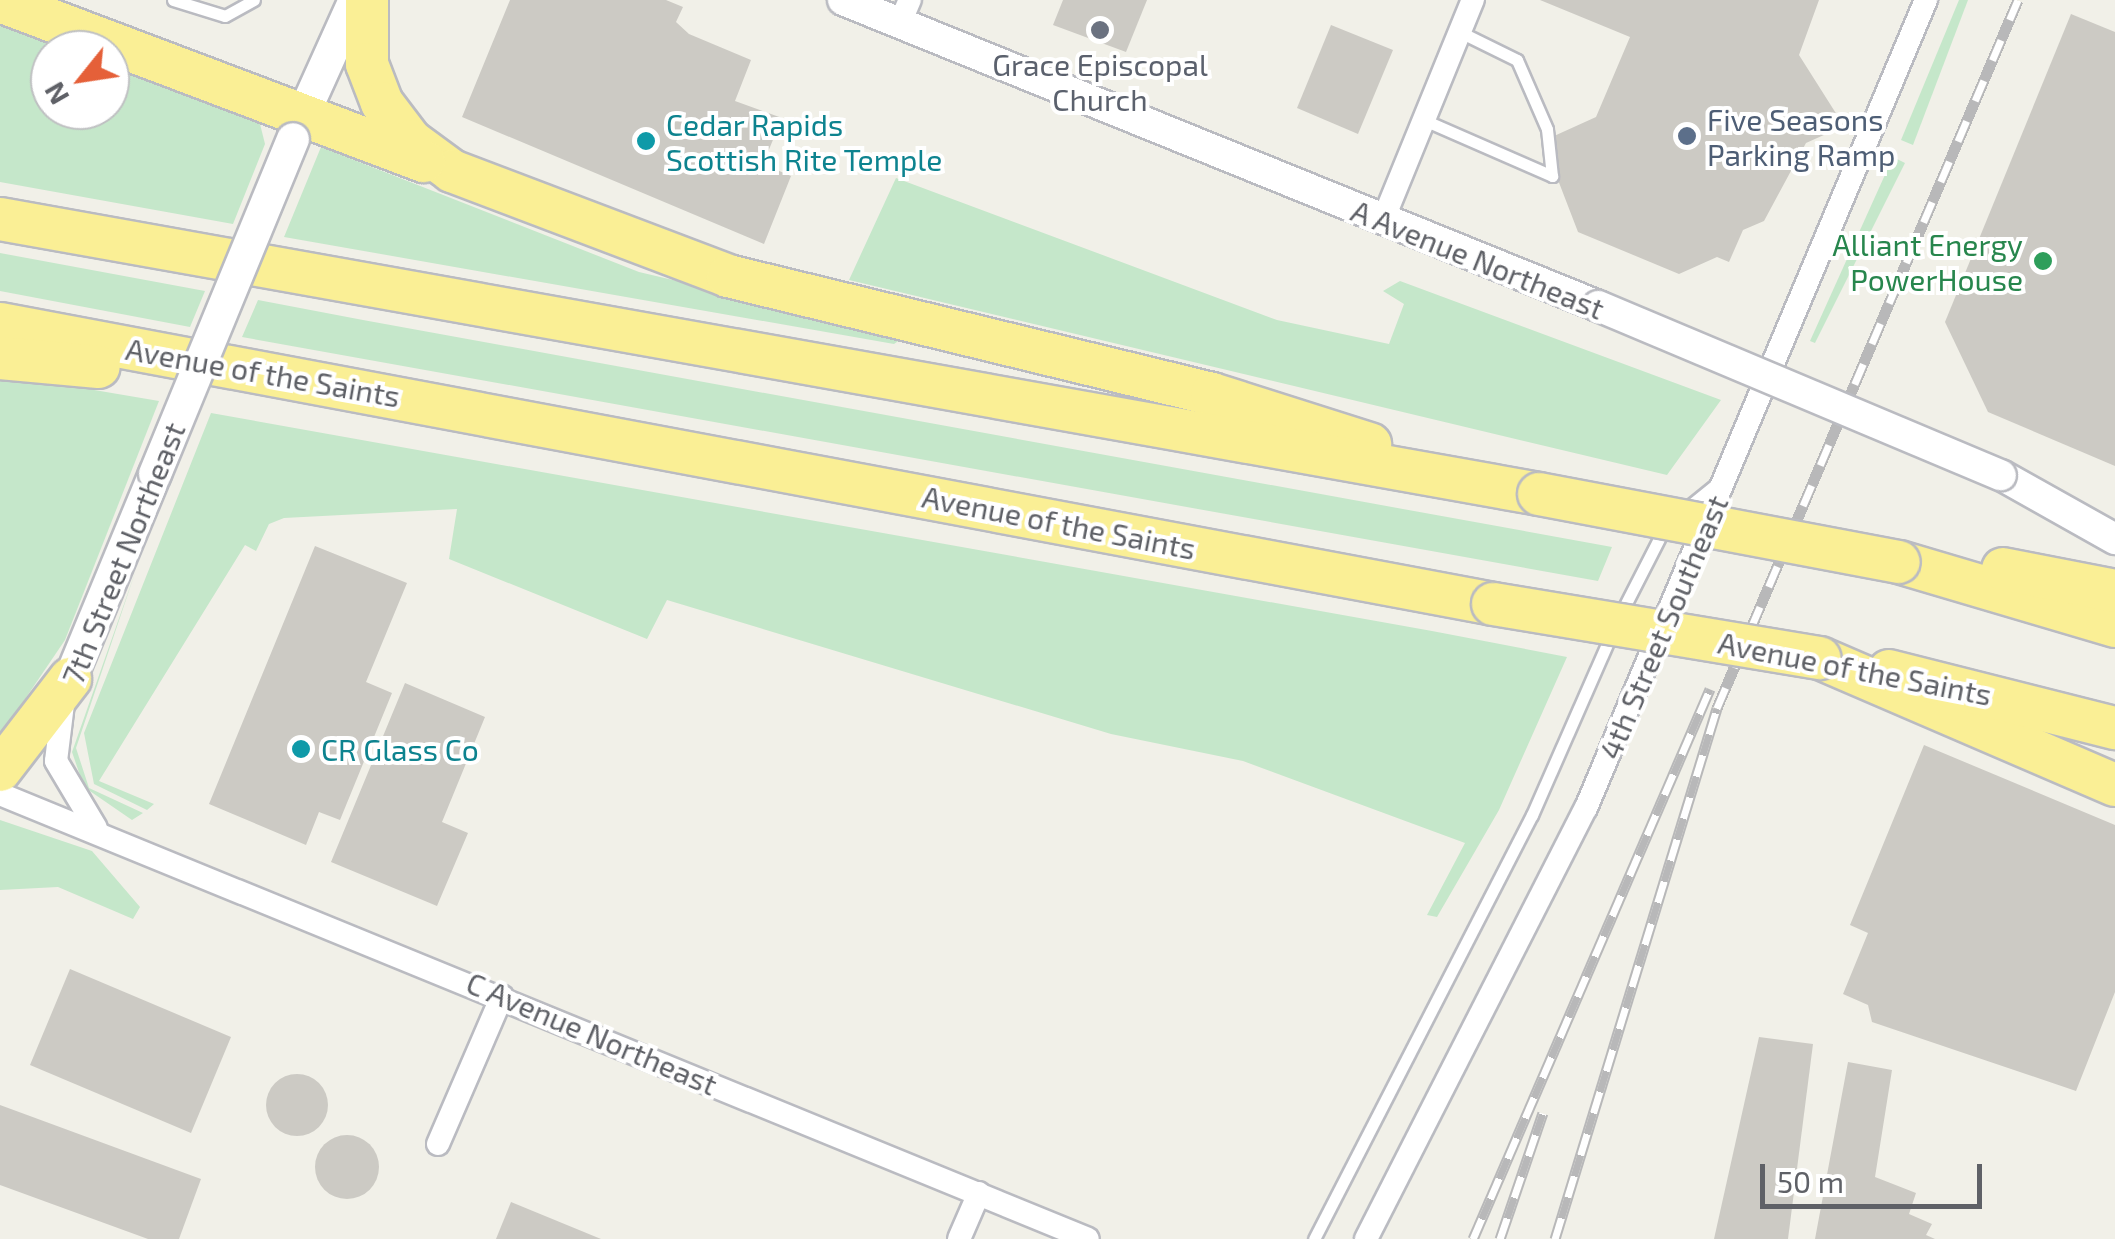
<!DOCTYPE html>
<style>
body{margin:0}
#map{position:relative;width:2115px;height:1239px;overflow:hidden;background:#f1f0e8;font-family:"Exo 2",sans-serif}
div>[style]{position:absolute}
.green>*{inset:0;background:#c5e7ca}
.building>*{inset:0;background:#cccac4}
.round{border-radius:50%}
.roads{filter:drop-shadow(2px 0 #babbc1) drop-shadow(-2px 0 #babbc1) drop-shadow(0 2px #babbc1) drop-shadow(0 -2px #babbc1)}
.service>*{height:11px;margin:-5.5px;padding:0 5.5px;transform-origin:5.5px;border-radius:5.5px;background:#fff}
.minor>*{height:22px;margin:-11px;padding:0 11px;transform-origin:11px;border-radius:11px;background:#fff}
.tertiary>*{height:30px;margin:-15px;padding:0 15px;transform-origin:15px;border-radius:15px;background:#fff}
.secondary>*{height:32px;margin:-16px;padding:0 16px;transform-origin:16px;border-radius:16px;background:#fff}
.motorway>*{height:42px;margin:-21px;padding:0 21px;transform-origin:21px;border-radius:21px;background:#faef95}
.rail>*{height:11px;margin-top:-5.5px;transform-origin:0;background:repeating-linear-gradient(90deg,#fff 0 22px,#b8b8b9 0 44px);box-sizing:border-box;border-block:2px solid #b8b8b9}
.bridges{filter:drop-shadow(2px 0 #babbc1) drop-shadow(-2px 0 #babbc1) drop-shadow(0 2px #babbc1) drop-shadow(0 -2px #babbc1)}
.tertiary-bridge>*{height:30px;margin:-15px;padding:0 15px;transform-origin:15px;border-radius:15px;background:#fff}
.secondary-bridge>*{height:32px;margin:-16px;padding:0 16px;transform-origin:16px;border-radius:16px;background:#fff}
.motorway-bridge>*{height:42px;margin:-21px;padding:0 21px;transform-origin:21px;border-radius:21px;background:#faef95}
.dots>*{width:28px;height:28px;translate:-50% -50%;box-sizing:border-box;border:5px solid #fff;border-radius:50%}
span{translate:-50% -50%;white-space:nowrap;text-align:center;line-height:1.15;-webkit-text-stroke:8px #fff;paint-order:stroke}
.worship-label{font-size:30px;color:#5b616d}
.service-label{font-size:30px;color:#4e5e75}
.left{translate:0 -50%;text-align:left}
.culture-label{font-size:30px;color:#0d838f}
.leisure-label{font-size:30px;color:#27864d}
.right{translate:-100% -50%;text-align:right}
.street-label{font-size:30px;color:#5f6167}
.north{position:absolute;left:30px;top:30px;width:100px;height:100px;box-sizing:border-box;background:#fff;border:2px solid #bfc0c2;border-radius:50%;rotate:240deg;font-size:28px;font-weight:700;line-height:40px;text-align:center;color:#5f6167}
.north::after{content:'';display:block;margin:auto;width:35px;height:45px;background:#e56039;clip-path:polygon(50% 0,100% 100%,50% 72%,0 100%)}
.scale{position:absolute;left:1760px;top:1164px;width:222px;height:45px;box-sizing:border-box;border:5px solid #5f6167;border-top:0;padding-left:12px;font-size:30px;line-height:35px;white-space:nowrap;color:#5f6167;-webkit-text-stroke:8px #fff;paint-order:stroke}
</style>
<div id="map">
<div class="green">
<div style="clip-path:polygon(1959px 0,1968px 0,1913px 145px,1901px 140px)"></div>
<div style="clip-path:polygon(0 14px,98px 50px,50px 50px,50px 110px,110px 110px,110px 54px,258px 116px,265px 144px,233px 224px,0 182px)"></div>
<div style="clip-path:polygon(321px 147px,639px 272px,907px 335px,894px 344px,284px 237px)"></div>
<div style="clip-path:polygon(1893px 157px,1905px 163px,1815px 343px,1810px 341px)"></div>
<div style="clip-path:polygon(896px 178px,1277px 320px,1389px 344px,1404px 304px,1383px 291px,1400px 281px,1721px 400px,1667px 475px,849px 280px)"></div>
<div style="clip-path:polygon(0 253px,205px 291px,190px 327px,0 291px)"></div>
<div style="clip-path:polygon(258px 300px,363px 320px,1612px 547px,1598px 581px,242px 337px)"></div>
<div style="clip-path:polygon(0 374px,159px 401px,65px 640px,0 736px)"></div>
<div style="clip-path:polygon(211px 413px,1432px 631px,1567px 657px,1499px 810px,1437px 917px,1427px 915px,1465px 843px,1243px 761px,1111px 734px,667px 600px,647px 639px,449px 559px,457px 509px,284px 518px,269px 524px,256px 551px,245px 545px,99px 781px,154px 804px,147px 810px,94px 784px,84px 733px)"></div>
<div style="clip-path:polygon(136px 570px,76px 748px,89px 788px,143px 813px,132px 820px,84px 787px,72px 752px)"></div>
<div style="clip-path:polygon(0 820px,92px 851px,140px 907px,133px 919px,58px 887px,0 890px)"></div>
</div>
<div class="building">
<div style="clip-path:polygon(510px 0,666px 0,683px 7px,676px 22px,689px 34px,751px 60px,735px 101px,782px 118px,763px 164px,791px 176px,764px 244px,462px 117px)"></div>
<div style="clip-path:polygon(1063px 0,1147px 0,1126px 52px,1053px 25px)"></div>
<div style="clip-path:polygon(1540px 0,1819px 0,1799px 55px,1844px 126px,1806px 143px,1764px 221px,1743px 230px,1729px 262px,1717px 257px,1679px 274px,1578px 232px,1543px 141px,1596px 117px,1630px 37px)"></div>
<div style="clip-path:polygon(2071px 14px,2115px 32px,2115px 466px,1988px 412px,1945px 322px)"></div>
<div style="clip-path:polygon(1331px 25px,1393px 50px,1358px 134px,1297px 108px)"></div>
<div style="clip-path:polygon(315px 546px,407px 583px,366px 682px,392px 693px,340px 820px,319px 812px,306px 845px,209px 804px)"></div>
<div style="clip-path:polygon(405px 683px,485px 717px,442px 822px,468px 833px,437px 906px,331px 862px)"></div>
<div style="clip-path:polygon(1924px 745px,2115px 825px,2115px 992px,2076px 1091px,1872px 1022px,1868px 1005px,1843px 994px,1868px 933px,1850px 925px)"></div>
<div style="clip-path:polygon(70px 969px,231px 1037px,191px 1133px,30px 1065px)"></div>
<div style="clip-path:polygon(1759px 1037px,1813px 1044px,1788px 1239px,1714px 1239px)"></div>
<div style="clip-path:polygon(1848px 1062px,1892px 1070px,1875px 1177px,1916px 1193px,1909px 1214px,1932px 1224px,1926px 1235px,1935px 1239px,1815px 1239px)"></div>
<div class="round" style="left:266px;top:1074px;width:62px;height:62px"></div>
<div style="clip-path:polygon(0 1105px,201px 1179px,179px 1239px,148px 1239px,0 1185px)"></div>
<div class="round" style="left:315px;top:1135px;width:64px;height:64px"></div>
<div style="clip-path:polygon(511px 1202px,601px 1239px,496px 1239px)"></div>
</div>
<div class="roads">
<div class="service">
<div style="left:173px;top:0;width:54px;rotate:17.1deg"></div>
<div style="left:225px;top:16px;width:33px;rotate:-29deg"></div>
<div style="left:1424px;top:120px;width:140px;rotate:23.6deg"></div>
<div style="left:1552px;top:176px;width:47px;rotate:-96.1deg"></div>
<div style="left:1547px;top:129px;width:75px;rotate:-113.5deg"></div>
<div style="left:1517px;top:60px;width:64px;rotate:-153.8deg"></div>
<div style="left:1683px;top:511px;width:46px;rotate:-38.9deg"></div>
<div style="left:1619px;top:617px;width:101px;rotate:-62.9deg"></div>
<div style="left:1314px;top:1239px;width:477px;rotate:-62.8deg"></div>
<div style="left:1532px;top:815px;width:199px;rotate:-66.3deg"></div>
</div>
<div class="minor">
<div style="left:900px;top:23px;width:25px;rotate:-67deg"></div>
<div style="left:1383px;top:220px;width:238px;rotate:-67.8deg"></div>
<div style="left:63px;top:704px;width:57px;rotate:97deg"></div>
<div style="left:56px;top:761px;width:78px;rotate:59.2deg"></div>
<div style="left:0;top:794px;width:1175px;rotate:22.24deg"></div>
<div style="left:438px;top:1144px;width:161px;rotate:-66.6deg"></div>
<div style="left:959px;top:1239px;width:50px;rotate:-66.5deg"></div>
<div style="left:1366px;top:1239px;width:484px;rotate:-63deg"></div>
<div style="left:1586px;top:808px;width:877px;rotate:-67.18deg"></div>
</div>
<div class="tertiary">
<div style="left:843px;top:0;width:815px;rotate:22.06deg"></div>
<div style="left:2001px;top:475px;width:131px;rotate:29.3deg"></div>
</div>
<div class="secondary">
<div style="left:294px;top:135px;width:148px;rotate:-65.7deg"></div>
<div style="left:70px;top:679px;width:222px;rotate:-67.5deg"></div>
</div>
<div class="motorway">
<div style="left:367px;top:0;width:64px;rotate:90deg"></div>
<div style="left:367px;top:64px;width:42px;rotate:69deg"></div>
<div style="left:382px;top:103px;width:48px;rotate:52.7deg"></div>
<div style="left:411px;top:141px;width:51px;rotate:36.2deg"></div>
<div style="left:452px;top:171px;width:295px;rotate:20.8deg"></div>
<div style="left:728px;top:276px;width:498px;rotate:13.7deg"></div>
<div style="left:1212px;top:394px;width:166px;rotate:17.6deg"></div>
<div style="left:0;top:1px;width:453px;rotate:20.7deg"></div>
<div style="left:0;top:219px;width:1563px;rotate:10.13deg"></div>
<div style="left:0;top:324px;width:1519px;rotate:10.62deg"></div>
<div style="left:0;top:358px;width:99px;rotate:5.2deg"></div>
<div style="left:1899px;top:562px;width:225px;rotate:16.5deg"></div>
<div style="left:2003px;top:569px;width:114px;rotate:11.1deg"></div>
<div style="left:1820px;top:658px;width:321px;rotate:23.3deg"></div>
<div style="left:1889px;top:671px;width:233px;rotate:14.2deg"></div>
<div style="left:0;top:770px;width:115px;rotate:-52.4deg"></div>
</div>
</div>
<div class="rail">
<div style="left:1473px;top:1239px;width:599px;rotate:-66.69deg"></div>
<div style="left:1500px;top:1239px;width:133px;rotate:-71.2deg"></div>
<div style="left:1555px;top:1239px;width:555px;rotate:-73.03deg"></div>
<div style="left:1717px;top:708px;width:769px;rotate:-66.97deg"></div>
</div>
<div class="bridges">
<div class="tertiary-bridge">
<div style="left:1598px;top:306px;width:437px;rotate:22.8deg"></div>
</div>
<div class="secondary-bridge">
<div style="left:155px;top:474px;width:362px;rotate:-67.6deg"></div>
</div>
<div class="motorway-bridge">
<div style="left:1539px;top:494px;width:366px;rotate:10.7deg"></div>
<div style="left:1493px;top:604px;width:331px;rotate:9.4deg"></div>
</div>
</div>
<div class="dots">
<div style="left:1100px;top:30px;background:#6b7280"></div>
<div style="left:1687px;top:136px;background:#5c6f8a"></div>
<div style="left:646px;top:141px;background:#0f9aa8"></div>
<div style="left:2043px;top:261px;background:#2e9e5b"></div>
<div style="left:301px;top:749px;background:#0f9aa8"></div>
</div>
<div class="worship-label">
<span style="left:1100px;top:81px">Grace Episcopal<br>Church</span>
</div>
<div class="service-label">
<span class="left" style="left:1707px;top:136px">Five Seasons<br>Parking Ramp</span>
</div>
<div class="culture-label">
<span class="left" style="left:666px;top:141px">Cedar Rapids<br>Scottish Rite Temple</span>
<span class="left" style="left:321px;top:749px">CR Glass Co</span>
</div>
<div class="leisure-label">
<span class="right" style="left:2023px;top:261px">Alliant Energy<br>PowerHouse</span>
</div>
<div class="street-label">
<span style="left:1478px;top:259px;rotate:22deg">A Avenue Northeast</span>
<span style="left:263px;top:372px;rotate:10deg">Avenue of the Saints</span>
<span style="left:1059px;top:522px;rotate:11deg">Avenue of the Saints</span>
<span style="left:123px;top:553px;rotate:-68deg">7th Street Northeast</span>
<span style="left:1663px;top:627px;rotate:-67deg">4th Street Southeast</span>
<span style="left:1855px;top:668px;rotate:11deg">Avenue of the Saints</span>
<span style="left:592px;top:1033px;rotate:23deg">C Avenue Northeast</span>
</div>
<div class="north">N</div>
<div class="scale">50 m</div>
</div>
